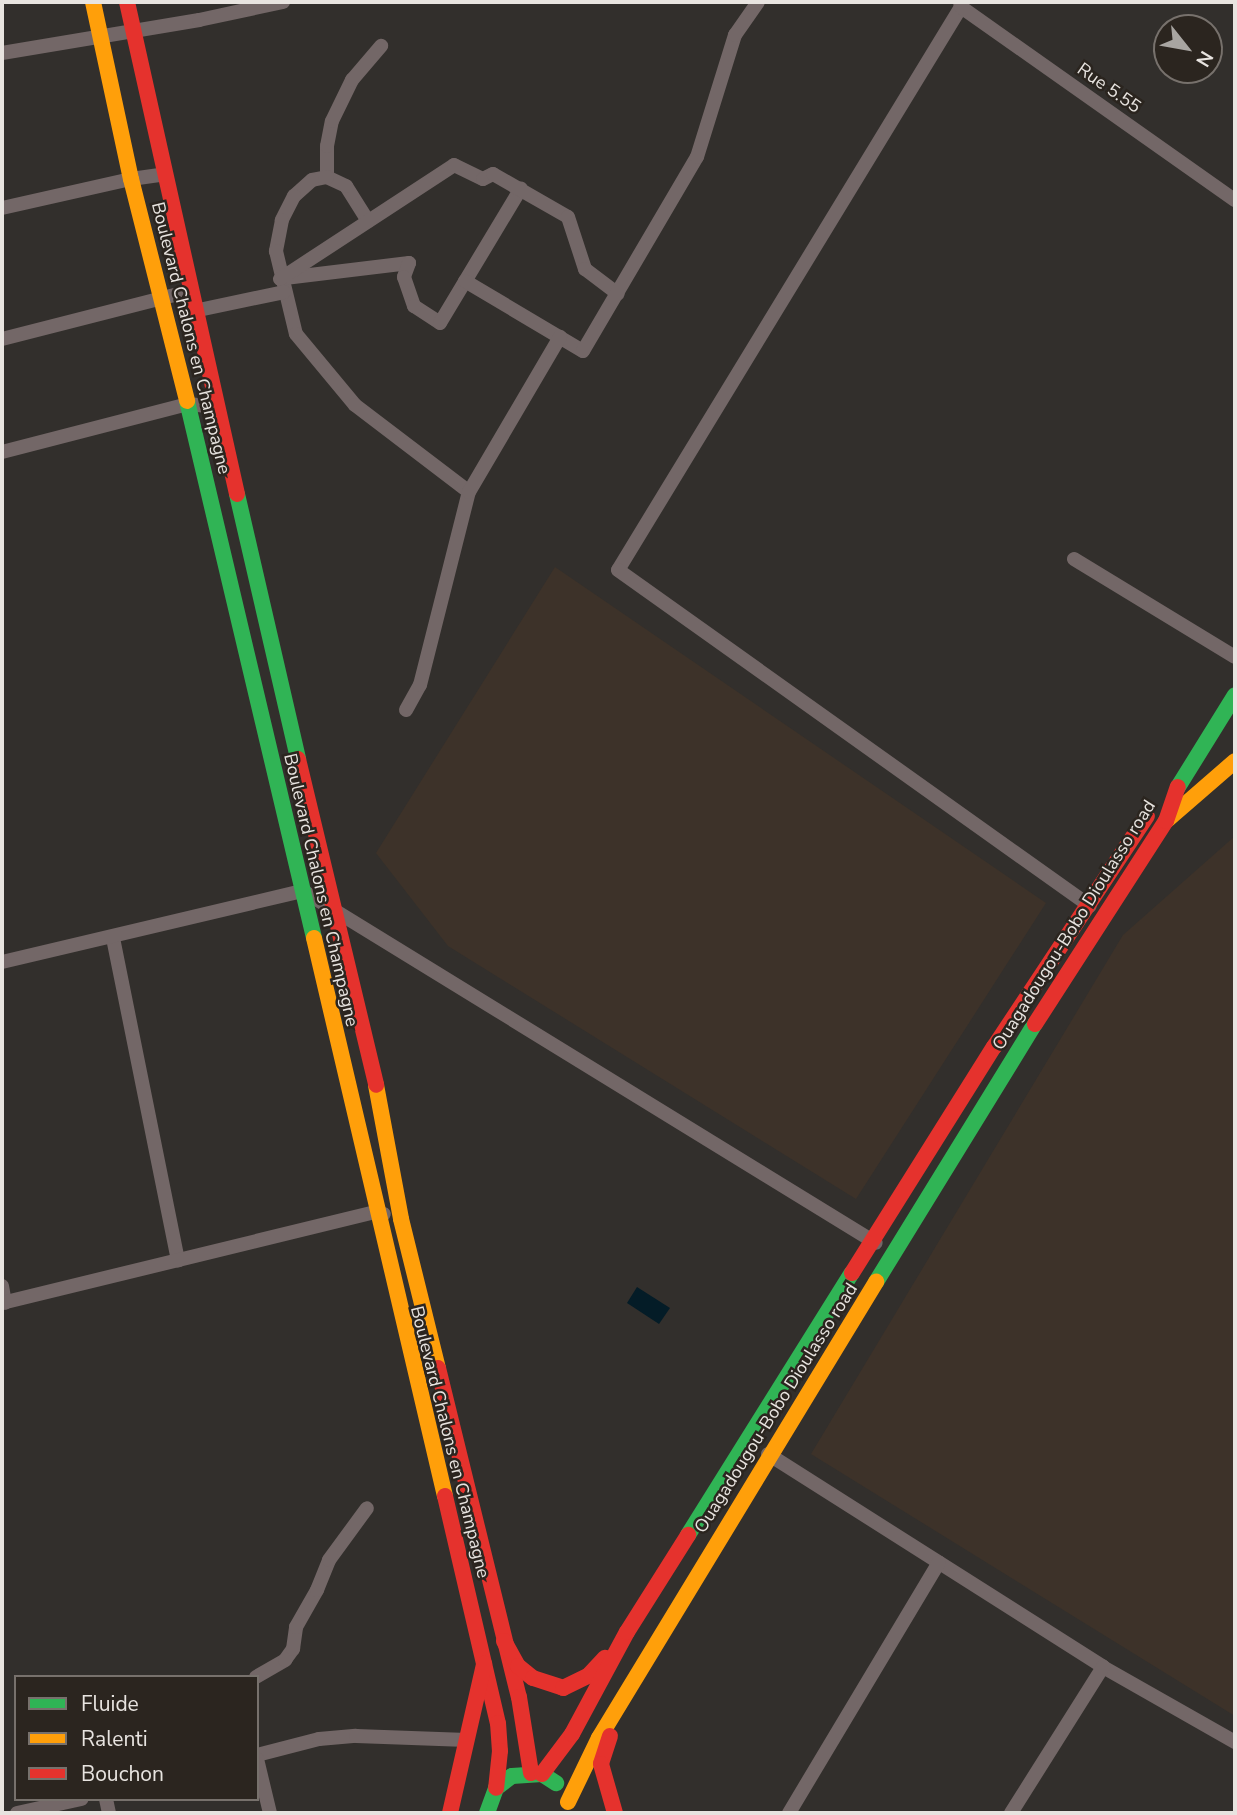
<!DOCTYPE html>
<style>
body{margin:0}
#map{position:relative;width:1237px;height:1815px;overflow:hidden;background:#322f2c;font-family:"Nunito Sans",sans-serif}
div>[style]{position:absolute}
.built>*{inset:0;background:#3d3229}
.water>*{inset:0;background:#041c27}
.street>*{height:14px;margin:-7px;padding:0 7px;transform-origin:7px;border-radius:7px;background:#736767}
.fast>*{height:16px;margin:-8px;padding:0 8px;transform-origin:8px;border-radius:8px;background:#30b455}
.slow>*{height:16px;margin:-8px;padding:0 8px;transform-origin:8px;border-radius:8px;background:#ff9f0a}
.jam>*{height:16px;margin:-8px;padding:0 8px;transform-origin:8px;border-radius:8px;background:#e5322d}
span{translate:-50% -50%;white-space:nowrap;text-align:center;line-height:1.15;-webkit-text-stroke:5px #2b251f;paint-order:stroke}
.street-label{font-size:18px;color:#e8e4e0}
.frame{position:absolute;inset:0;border:4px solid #e8e4e0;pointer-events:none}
.legend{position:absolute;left:14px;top:1675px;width:245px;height:126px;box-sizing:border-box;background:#2b251f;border:2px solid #77716c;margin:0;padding:9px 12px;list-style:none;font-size:21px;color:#e8e4e0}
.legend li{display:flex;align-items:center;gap:14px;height:35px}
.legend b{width:35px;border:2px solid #77716c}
.north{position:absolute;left:1153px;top:14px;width:70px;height:70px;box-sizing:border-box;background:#2b251f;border:2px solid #77716c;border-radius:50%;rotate:121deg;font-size:19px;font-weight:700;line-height:28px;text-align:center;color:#e8e4e0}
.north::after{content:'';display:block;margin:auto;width:24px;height:32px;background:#a8a5a1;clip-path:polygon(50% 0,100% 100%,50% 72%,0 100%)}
</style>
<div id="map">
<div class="built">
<div style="clip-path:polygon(555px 567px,1046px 903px,856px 1199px,448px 946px,376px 853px)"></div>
<div style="clip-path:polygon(1235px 836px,1235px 1716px,811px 1454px,1123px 935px)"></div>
</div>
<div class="water">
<div style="clip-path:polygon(637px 1287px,670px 1308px,659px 1324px,627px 1303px)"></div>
</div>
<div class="street">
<div style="left:960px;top:2px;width:5px;rotate:79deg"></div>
<div style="left:961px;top:7px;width:659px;rotate:121.35deg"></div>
<div style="left:618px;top:570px;width:579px;rotate:35.45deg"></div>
<div style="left:961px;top:7px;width:335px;rotate:35.2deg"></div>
<div style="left:2px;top:53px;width:200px;rotate:-9.5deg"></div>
<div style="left:199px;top:20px;width:86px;rotate:-12.1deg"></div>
<div style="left:327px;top:177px;width:31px;rotate:-90deg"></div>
<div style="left:327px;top:146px;width:25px;rotate:-79deg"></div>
<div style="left:332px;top:121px;width:46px;rotate:-64deg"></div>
<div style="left:352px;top:80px;width:45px;rotate:-49.5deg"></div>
<div style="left:2px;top:208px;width:132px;rotate:-12.7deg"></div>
<div style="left:131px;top:179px;width:34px;rotate:-8deg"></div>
<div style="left:368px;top:221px;width:41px;rotate:-122.2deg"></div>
<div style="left:346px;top:186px;width:21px;rotate:-155deg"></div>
<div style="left:327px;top:177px;width:15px;rotate:169deg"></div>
<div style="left:312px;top:180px;width:24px;rotate:138deg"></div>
<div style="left:294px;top:196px;width:27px;rotate:117deg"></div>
<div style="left:282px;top:220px;width:32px;rotate:101deg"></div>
<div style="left:276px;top:251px;width:85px;rotate:76.5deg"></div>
<div style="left:296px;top:334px;width:92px;rotate:50.3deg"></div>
<div style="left:355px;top:405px;width:143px;rotate:37.3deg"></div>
<div style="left:285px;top:278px;width:125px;rotate:-6.9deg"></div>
<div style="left:409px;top:263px;width:15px;rotate:110deg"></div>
<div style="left:404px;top:277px;width:31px;rotate:71deg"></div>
<div style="left:414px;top:306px;width:31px;rotate:33deg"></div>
<div style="left:440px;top:323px;width:157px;rotate:-59deg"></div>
<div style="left:280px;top:279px;width:208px;rotate:-33.2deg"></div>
<div style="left:454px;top:165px;width:32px;rotate:26deg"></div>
<div style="left:483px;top:179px;width:11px;rotate:-27deg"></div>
<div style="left:493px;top:174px;width:86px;rotate:29.8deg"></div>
<div style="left:568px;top:217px;width:55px;rotate:71.9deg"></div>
<div style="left:585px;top:269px;width:41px;rotate:37.1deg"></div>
<div style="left:465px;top:281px;width:137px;rotate:30.7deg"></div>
<div style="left:583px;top:351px;width:225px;rotate:-59.6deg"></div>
<div style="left:697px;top:157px;width:128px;rotate:-72.7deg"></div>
<div style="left:735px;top:35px;width:40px;rotate:-55.1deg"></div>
<div style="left:194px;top:311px;width:92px;rotate:-11.9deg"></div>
<div style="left:2px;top:339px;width:194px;rotate:-14.3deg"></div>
<div style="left:2px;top:452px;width:192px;rotate:-14.5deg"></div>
<div style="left:188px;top:404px;width:29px;rotate:6deg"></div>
<div style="left:1074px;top:559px;width:188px;rotate:31.3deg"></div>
<div style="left:406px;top:710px;width:29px;rotate:-61deg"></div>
<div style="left:420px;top:685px;width:199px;rotate:-75.8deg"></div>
<div style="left:469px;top:492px;width:180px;rotate:-59.6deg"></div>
<div style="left:113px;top:938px;width:329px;rotate:78.6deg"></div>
<div style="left:2px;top:962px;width:309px;rotate:-13.3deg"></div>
<div style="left:303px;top:891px;width:672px;rotate:31.56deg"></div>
<div style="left:2px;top:1286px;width:17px;rotate:80deg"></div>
<div style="left:2px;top:1303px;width:384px;rotate:-13.7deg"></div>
<div style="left:375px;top:1212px;width:9px;rotate:13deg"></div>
<div style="left:768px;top:1454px;width:397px;rotate:32.4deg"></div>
<div style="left:1103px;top:1667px;width:152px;rotate:29.6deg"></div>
<div style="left:256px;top:1677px;width:34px;rotate:-30deg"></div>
<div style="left:285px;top:1660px;width:14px;rotate:-54deg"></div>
<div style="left:293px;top:1649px;width:22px;rotate:-82deg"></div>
<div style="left:296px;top:1627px;width:43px;rotate:-60.4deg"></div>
<div style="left:317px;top:1590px;width:32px;rotate:-68deg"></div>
<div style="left:329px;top:1560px;width:64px;rotate:-53.8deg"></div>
<div style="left:257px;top:1755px;width:64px;rotate:-14.5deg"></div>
<div style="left:319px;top:1739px;width:37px;rotate:-5deg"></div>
<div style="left:356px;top:1736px;width:111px;rotate:2.1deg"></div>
<div style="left:257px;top:1759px;width:56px;rotate:76.5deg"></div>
<div style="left:106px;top:1799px;width:14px;rotate:78deg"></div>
<div style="left:17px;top:1813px;width:66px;rotate:-12.3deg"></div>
<div style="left:789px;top:1813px;width:292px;rotate:-59.1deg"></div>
<div style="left:1011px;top:1813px;width:173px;rotate:-57.8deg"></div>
</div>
<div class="fast">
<div style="left:187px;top:401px;width:552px;rotate:76.69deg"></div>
<div style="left:237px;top:494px;width:272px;rotate:77deg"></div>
<div style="left:1178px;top:787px;width:108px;rotate:-58.2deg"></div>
<div style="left:876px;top:1282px;width:303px;rotate:-58.4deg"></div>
<div style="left:688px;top:1535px;width:309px;rotate:-58deg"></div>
<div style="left:487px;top:1813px;width:27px;rotate:-70deg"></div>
<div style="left:496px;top:1788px;width:20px;rotate:-37deg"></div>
<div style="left:512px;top:1776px;width:30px;rotate:-4deg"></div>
<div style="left:542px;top:1774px;width:17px;rotate:33deg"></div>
</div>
<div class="slow">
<div style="left:93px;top:2px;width:181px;rotate:77.9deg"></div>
<div style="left:131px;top:179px;width:229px;rotate:75.8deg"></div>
<div style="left:1166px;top:821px;width:91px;rotate:-41deg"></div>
<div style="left:314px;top:938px;width:573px;rotate:76.79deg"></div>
<div style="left:376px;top:1085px;width:136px;rotate:79.4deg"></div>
<div style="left:401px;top:1219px;width:154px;rotate:76.1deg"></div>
<div style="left:568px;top:1802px;width:71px;rotate:-64.2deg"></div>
<div style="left:599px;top:1738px;width:534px;rotate:-58.72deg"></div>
</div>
<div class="jam">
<div style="left:127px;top:2px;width:504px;rotate:77.4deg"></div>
<div style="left:298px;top:759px;width:335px;rotate:76.5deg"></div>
<div style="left:1035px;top:1024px;width:242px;rotate:-57.2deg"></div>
<div style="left:1166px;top:821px;width:36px;rotate:-71deg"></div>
<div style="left:852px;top:1273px;width:267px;rotate:-57.9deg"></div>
<div style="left:994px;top:1047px;width:277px;rotate:-56.5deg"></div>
<div style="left:438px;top:1368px;width:339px;rotate:76.2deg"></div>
<div style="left:519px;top:1697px;width:77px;rotate:81deg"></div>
<div style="left:445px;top:1496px;width:233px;rotate:76.9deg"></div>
<div style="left:498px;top:1723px;width:28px;rotate:86deg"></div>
<div style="left:500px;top:1751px;width:37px;rotate:96deg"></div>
<div style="left:504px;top:1641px;width:29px;rotate:61deg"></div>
<div style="left:518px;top:1666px;width:19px;rotate:39deg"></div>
<div style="left:533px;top:1678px;width:32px;rotate:18deg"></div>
<div style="left:563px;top:1688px;width:28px;rotate:-26deg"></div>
<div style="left:588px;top:1676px;width:25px;rotate:-47deg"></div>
<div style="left:610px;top:1736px;width:29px;rotate:108deg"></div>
<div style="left:601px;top:1764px;width:51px;rotate:74.1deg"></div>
<div style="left:542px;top:1774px;width:50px;rotate:-53.1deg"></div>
<div style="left:572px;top:1734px;width:116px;rotate:-61.7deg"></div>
<div style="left:627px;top:1632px;width:115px;rotate:-57.8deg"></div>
<div style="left:450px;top:1813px;width:153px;rotate:-77.1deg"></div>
</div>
<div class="street-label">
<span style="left:1109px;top:88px;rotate:35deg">Rue 5.55</span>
<span style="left:191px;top:338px;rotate:76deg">Boulevard Chalons en Champagne</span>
<span style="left:321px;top:890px;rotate:77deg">Boulevard Chalons en Champagne</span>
<span style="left:1074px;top:925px;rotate:-58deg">Ouagadougou-Bobo Dioulasso road</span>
<span style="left:776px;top:1408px;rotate:-58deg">Ouagadougou-Bobo Dioulasso road</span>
<span style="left:450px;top:1442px;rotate:76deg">Boulevard Chalons en Champagne</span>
</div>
<div class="frame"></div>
<ul class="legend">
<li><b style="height:9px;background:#30b455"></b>Fluide</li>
<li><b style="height:9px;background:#ff9f0a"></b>Ralenti</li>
<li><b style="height:9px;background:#e5322d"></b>Bouchon</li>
</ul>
<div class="north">N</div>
</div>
